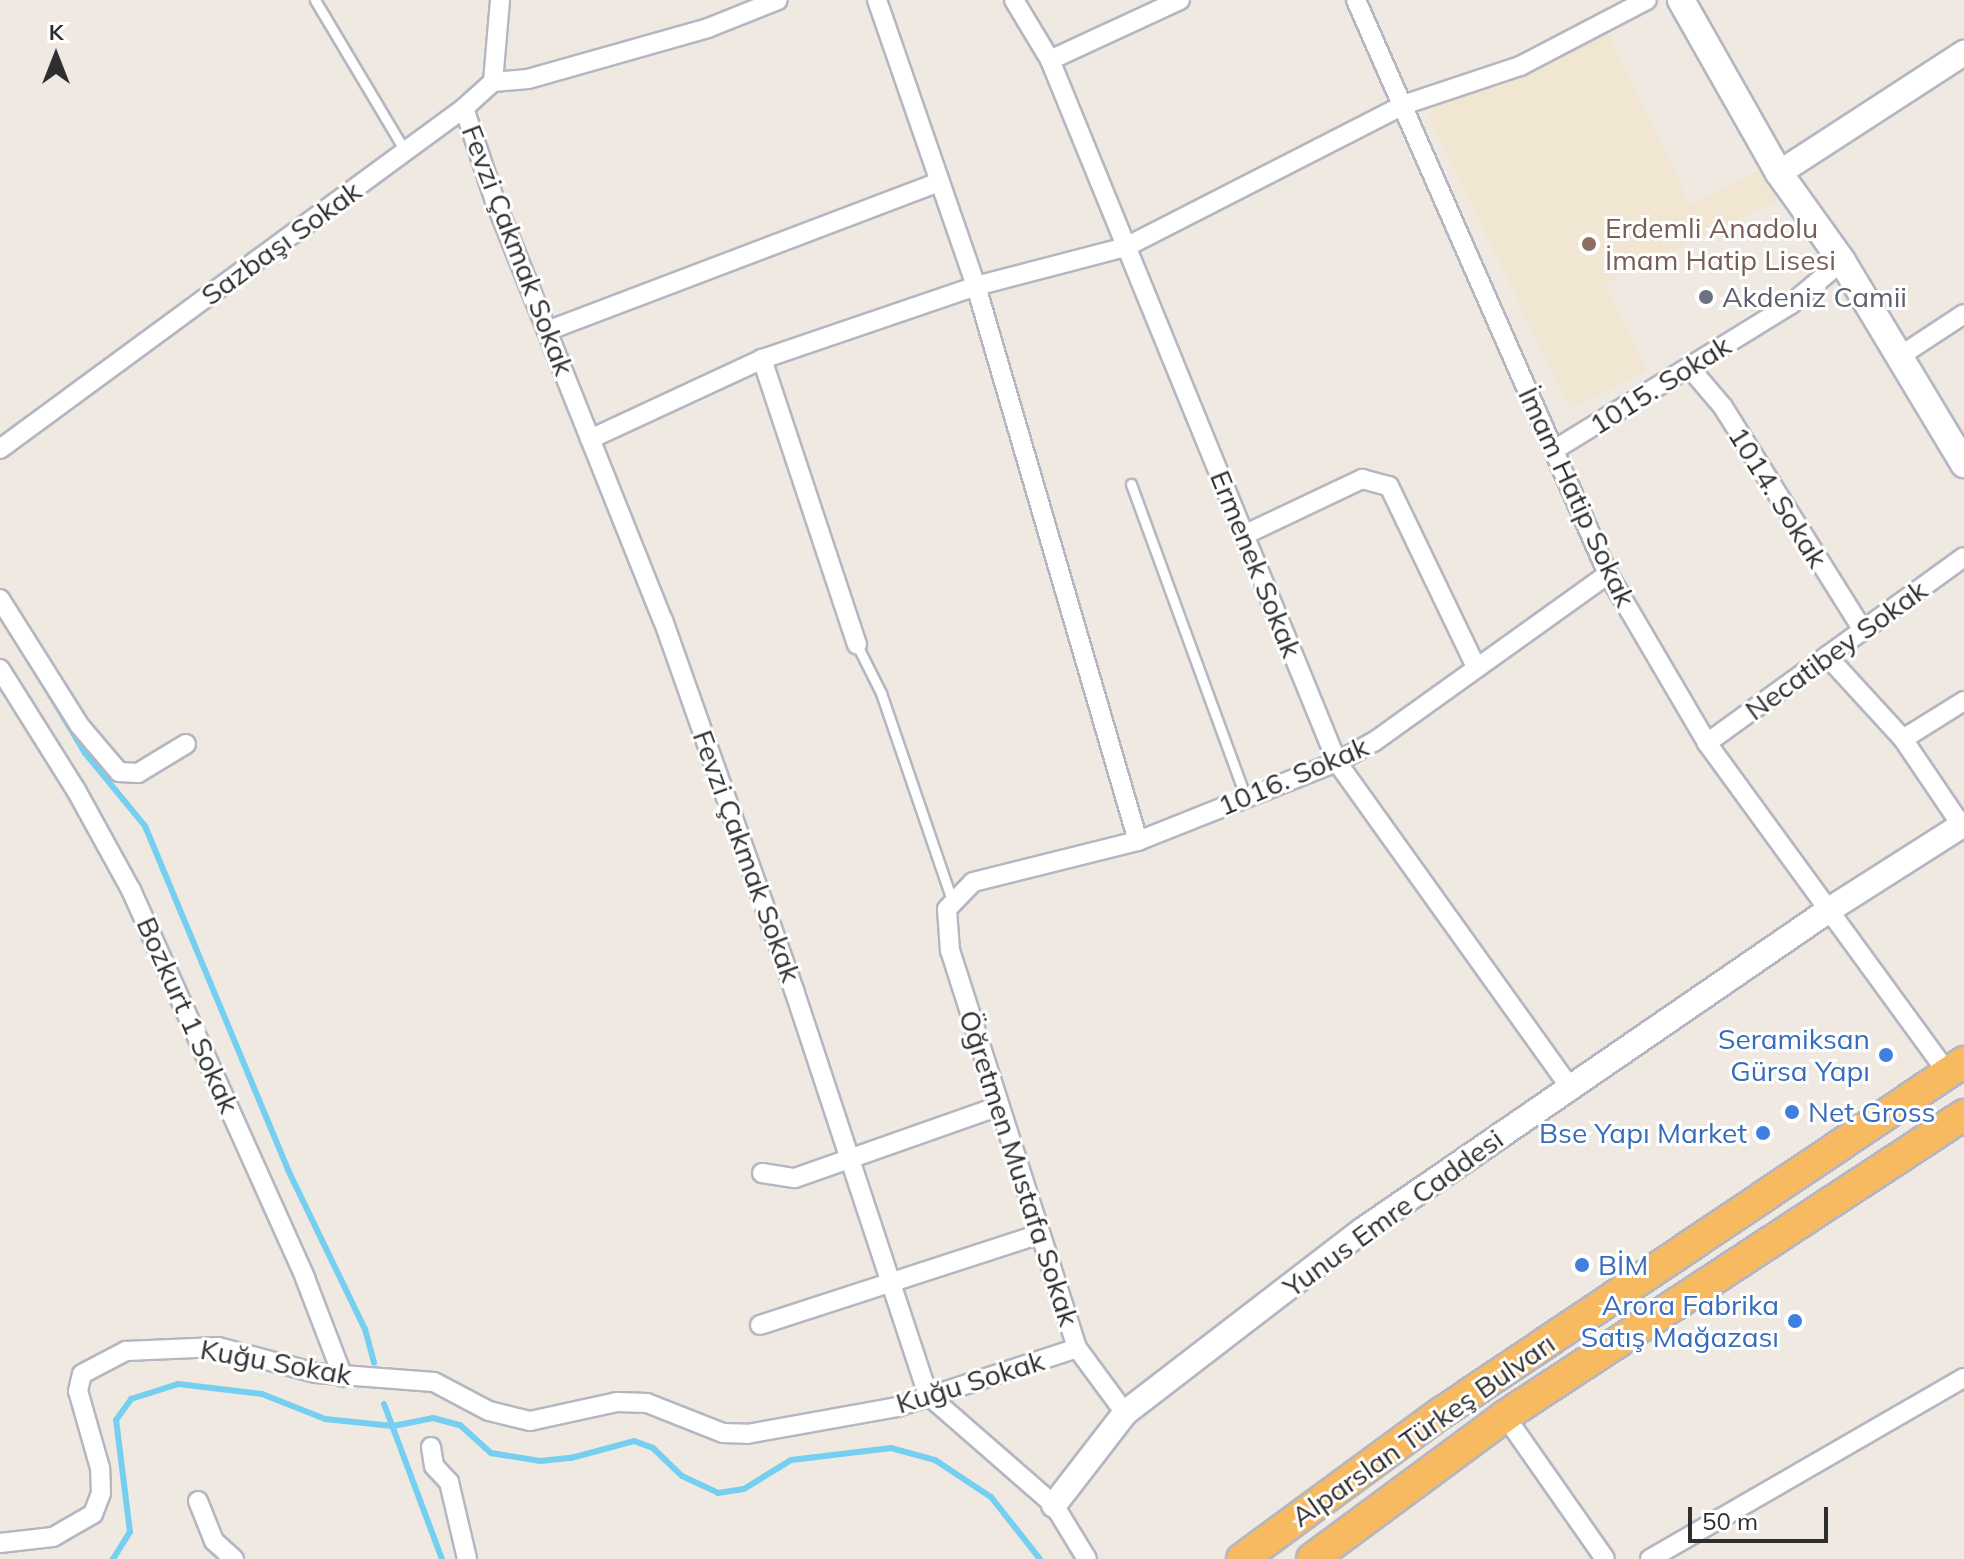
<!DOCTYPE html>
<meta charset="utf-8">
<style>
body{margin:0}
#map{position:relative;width:1964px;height:1559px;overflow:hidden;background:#efe9e1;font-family:Mulish,sans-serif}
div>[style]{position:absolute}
.education>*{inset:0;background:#f0e6d1}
.stream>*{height:6px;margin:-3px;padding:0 3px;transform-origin:3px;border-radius:3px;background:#75cff0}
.roads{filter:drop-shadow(2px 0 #b4b7c1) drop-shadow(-2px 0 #b4b7c1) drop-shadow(0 2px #b4b7c1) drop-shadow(0 -2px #b4b7c1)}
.service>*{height:9px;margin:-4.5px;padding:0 4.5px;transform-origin:4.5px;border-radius:4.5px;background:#fff}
.minor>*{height:18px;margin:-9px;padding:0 9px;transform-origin:9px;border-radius:9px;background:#fff}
.tertiary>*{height:24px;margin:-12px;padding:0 12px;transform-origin:12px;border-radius:12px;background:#fff}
.secondary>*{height:26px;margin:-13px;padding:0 13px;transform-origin:13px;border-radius:13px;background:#fff}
.trunk>*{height:30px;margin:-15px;padding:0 15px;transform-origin:15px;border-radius:15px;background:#f8ba60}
.dots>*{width:22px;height:22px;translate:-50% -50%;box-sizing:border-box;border:4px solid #fff;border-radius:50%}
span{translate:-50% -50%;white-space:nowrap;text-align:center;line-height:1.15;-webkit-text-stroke:6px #fff;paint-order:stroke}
.education-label{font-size:28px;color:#785e54}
.left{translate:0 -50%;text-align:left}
.street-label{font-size:28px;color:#2e2e2e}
.worship-label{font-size:28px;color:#5b616d}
.shop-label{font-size:28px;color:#366cbe}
.right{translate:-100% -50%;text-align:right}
.north{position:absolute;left:16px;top:16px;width:80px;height:80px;-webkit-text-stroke:6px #fff;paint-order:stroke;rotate:0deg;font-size:22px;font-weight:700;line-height:32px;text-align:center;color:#2e2e2e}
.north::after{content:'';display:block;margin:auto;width:28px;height:36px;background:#2e2e2e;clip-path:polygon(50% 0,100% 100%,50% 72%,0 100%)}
.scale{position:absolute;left:1688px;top:1507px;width:140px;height:36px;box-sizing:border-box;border:4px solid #2e2e2e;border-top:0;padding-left:10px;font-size:24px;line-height:28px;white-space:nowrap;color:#2e2e2e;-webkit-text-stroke:6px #fff;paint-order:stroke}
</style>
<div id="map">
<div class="education">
<div style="clip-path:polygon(1602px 21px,1690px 204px,1763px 169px,1778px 200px,1605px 283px,1647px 371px,1570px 408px,1429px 118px,1436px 102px)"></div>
</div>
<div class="stream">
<div style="left:44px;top:685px;width:79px;rotate:58.9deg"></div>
<div style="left:85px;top:753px;width:94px;rotate:50.6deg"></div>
<div style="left:145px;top:826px;width:373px;rotate:67.4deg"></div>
<div style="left:288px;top:1170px;width:177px;rotate:64.2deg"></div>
<div style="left:365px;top:1329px;width:35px;rotate:75deg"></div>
<div style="left:384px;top:1404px;width:165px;rotate:69.5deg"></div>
<div style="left:113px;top:1559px;width:32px;rotate:-58deg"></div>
<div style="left:130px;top:1532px;width:113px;rotate:-97.1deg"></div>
<div style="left:116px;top:1420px;width:26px;rotate:-54deg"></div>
<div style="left:131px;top:1399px;width:49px;rotate:-17.7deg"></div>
<div style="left:178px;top:1384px;width:85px;rotate:6.8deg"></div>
<div style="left:262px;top:1394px;width:68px;rotate:21.6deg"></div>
<div style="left:325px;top:1419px;width:68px;rotate:5.9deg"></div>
<div style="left:393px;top:1426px;width:41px;rotate:-11.3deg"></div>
<div style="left:433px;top:1418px;width:28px;rotate:15deg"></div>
<div style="left:460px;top:1425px;width:42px;rotate:42.1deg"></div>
<div style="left:491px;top:1453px;width:50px;rotate:9.3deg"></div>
<div style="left:540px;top:1461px;width:31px;rotate:-6deg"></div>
<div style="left:571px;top:1458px;width:65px;rotate:-15.1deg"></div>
<div style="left:634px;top:1441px;width:20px;rotate:20deg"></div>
<div style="left:653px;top:1448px;width:40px;rotate:44deg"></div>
<div style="left:682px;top:1476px;width:40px;rotate:25deg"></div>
<div style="left:718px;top:1493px;width:26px;rotate:-9deg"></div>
<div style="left:744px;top:1489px;width:55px;rotate:-31.7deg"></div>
<div style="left:791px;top:1460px;width:101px;rotate:-6.8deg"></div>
<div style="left:891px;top:1448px;width:46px;rotate:15.3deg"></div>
<div style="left:935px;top:1460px;width:67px;rotate:33.5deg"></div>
<div style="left:991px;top:1497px;width:79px;rotate:51.7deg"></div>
</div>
<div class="roads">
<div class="service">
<div style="left:315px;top:0;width:176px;rotate:59.2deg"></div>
<div style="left:1131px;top:484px;width:334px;rotate:69.9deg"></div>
<div style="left:857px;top:645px;width:54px;rotate:63.4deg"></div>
<div style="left:881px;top:693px;width:222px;rotate:71.1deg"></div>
</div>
<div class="minor">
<div style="left:877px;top:0;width:303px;rotate:70.9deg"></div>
<div style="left:976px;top:286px;width:578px;rotate:73.73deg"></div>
<div style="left:1014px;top:0;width:70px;rotate:59deg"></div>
<div style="left:1050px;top:60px;width:758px;rotate:67.76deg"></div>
<div style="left:1337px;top:762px;width:400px;rotate:54.4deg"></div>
<div style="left:1356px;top:0;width:627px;rotate:66.3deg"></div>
<div style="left:1608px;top:574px;width:196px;rotate:59.6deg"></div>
<div style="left:1707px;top:743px;width:409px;rotate:53.9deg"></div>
<div style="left:1050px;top:60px;width:143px;rotate:-24.8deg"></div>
<div style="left:493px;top:82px;width:35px;rotate:-5deg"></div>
<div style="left:528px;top:79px;width:187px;rotate:-15.8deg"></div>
<div style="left:708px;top:28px;width:75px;rotate:-21.8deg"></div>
<div style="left:464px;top:108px;width:98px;rotate:71.6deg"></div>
<div style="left:495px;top:201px;width:451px;rotate:68.2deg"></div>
<div style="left:663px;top:620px;width:393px;rotate:70.5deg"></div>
<div style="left:794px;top:990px;width:427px;rotate:71.7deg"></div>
<div style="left:928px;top:1395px;width:167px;rotate:41.1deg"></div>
<div style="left:1054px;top:1505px;width:63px;rotate:58.6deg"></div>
<div style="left:547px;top:331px;width:420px;rotate:-20.8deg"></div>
<div style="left:1897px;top:358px;width:80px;rotate:-33.3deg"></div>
<div style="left:762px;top:359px;width:301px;rotate:71.6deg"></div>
<div style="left:1689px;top:367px;width:52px;rotate:49.6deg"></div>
<div style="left:1723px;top:407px;width:263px;rotate:57.9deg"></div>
<div style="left:590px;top:439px;width:190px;rotate:-24.9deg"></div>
<div style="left:762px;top:359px;width:226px;rotate:-18.8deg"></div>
<div style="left:976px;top:286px;width:155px;rotate:-14.6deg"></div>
<div style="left:1126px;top:247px;width:311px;rotate:-27.1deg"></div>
<div style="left:1403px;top:105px;width:123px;rotate:-18.4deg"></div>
<div style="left:1520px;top:66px;width:143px;rotate:-27.5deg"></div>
<div style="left:0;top:449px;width:576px;rotate:-36.31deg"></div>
<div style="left:464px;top:108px;width:39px;rotate:-42deg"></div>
<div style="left:493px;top:82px;width:82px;rotate:-85.1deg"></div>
<div style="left:1554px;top:450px;width:278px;rotate:-31.6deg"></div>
<div style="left:1791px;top:304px;width:67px;rotate:-40.1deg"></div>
<div style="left:1244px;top:535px;width:131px;rotate:-25.4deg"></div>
<div style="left:1362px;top:479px;width:28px;rotate:15deg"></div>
<div style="left:1389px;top:486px;width:201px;rotate:64.3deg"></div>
<div style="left:0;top:599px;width:150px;rotate:57.8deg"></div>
<div style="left:80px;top:726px;width:60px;rotate:49.7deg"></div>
<div style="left:119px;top:772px;width:19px;rotate:3deg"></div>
<div style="left:138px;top:773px;width:56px;rotate:-31.1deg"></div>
<div style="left:1827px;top:656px;width:113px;rotate:47.5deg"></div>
<div style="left:1903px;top:739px;width:105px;rotate:55.9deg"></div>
<div style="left:0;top:669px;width:143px;rotate:57.9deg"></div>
<div style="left:76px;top:790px;width:114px;rotate:61.2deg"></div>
<div style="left:131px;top:890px;width:425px;rotate:65.8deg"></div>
<div style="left:305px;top:1278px;width:106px;rotate:69deg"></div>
<div style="left:1903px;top:739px;width:72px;rotate:-31.9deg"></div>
<div style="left:1707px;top:743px;width:317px;rotate:-35.9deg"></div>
<div style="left:762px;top:1173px;width:33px;rotate:9deg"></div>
<div style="left:795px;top:1178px;width:216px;rotate:-19.4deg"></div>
<div style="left:760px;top:1325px;width:294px;rotate:-18deg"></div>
<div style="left:1125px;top:1413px;width:81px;rotate:-126.4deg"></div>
<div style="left:1077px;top:1348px;width:417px;rotate:-107.7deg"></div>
<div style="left:950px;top:951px;width:42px;rotate:-94.1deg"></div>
<div style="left:947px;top:909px;width:37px;rotate:-46deg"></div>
<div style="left:973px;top:882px;width:170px;rotate:-14deg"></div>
<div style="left:1138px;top:841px;width:214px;rotate:-21.7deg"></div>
<div style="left:1337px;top:762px;width:43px;rotate:-28.9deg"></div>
<div style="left:1375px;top:741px;width:287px;rotate:-35.6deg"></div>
<div style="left:1505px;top:1416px;width:174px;rotate:55deg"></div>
<div style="left:431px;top:1447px;width:19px;rotate:81deg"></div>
<div style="left:434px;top:1466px;width:22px;rotate:47deg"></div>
<div style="left:449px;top:1482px;width:79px;rotate:76.8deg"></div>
<div style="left:198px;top:1501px;width:43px;rotate:68.2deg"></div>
<div style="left:214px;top:1541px;width:27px;rotate:42deg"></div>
<div style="left:0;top:1543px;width:53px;rotate:-6.5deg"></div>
<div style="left:53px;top:1537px;width:46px;rotate:-29.9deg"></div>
<div style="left:93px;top:1514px;width:22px;rotate:-69deg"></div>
<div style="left:101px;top:1493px;width:25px;rotate:-92deg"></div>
<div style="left:100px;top:1468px;width:80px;rotate:-105.9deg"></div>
<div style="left:78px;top:1391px;width:17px;rotate:-77deg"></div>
<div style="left:82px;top:1374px;width:50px;rotate:-27.6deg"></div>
<div style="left:126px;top:1351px;width:92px;rotate:-2.5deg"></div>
<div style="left:218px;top:1347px;width:101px;rotate:14.9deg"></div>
<div style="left:316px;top:1373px;width:118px;rotate:4.4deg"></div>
<div style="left:434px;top:1382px;width:62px;rotate:27.8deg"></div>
<div style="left:489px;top:1411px;width:42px;rotate:13.7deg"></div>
<div style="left:530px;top:1421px;width:89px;rotate:-12.3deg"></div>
<div style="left:617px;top:1402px;width:30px;rotate:2deg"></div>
<div style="left:647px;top:1403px;width:82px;rotate:21.5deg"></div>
<div style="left:723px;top:1433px;width:24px;rotate:2deg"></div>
<div style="left:747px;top:1434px;width:152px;rotate:-10.2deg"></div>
<div style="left:897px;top:1407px;width:189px;rotate:-18.1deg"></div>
<div style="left:1650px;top:1559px;width:362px;rotate:-30deg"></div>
</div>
<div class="tertiary">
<div style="left:1779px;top:173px;width:221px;rotate:-33deg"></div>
<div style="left:1054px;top:1505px;width:116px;rotate:-52.3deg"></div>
<div style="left:1125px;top:1413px;width:300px;rotate:-37.6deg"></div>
<div style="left:1363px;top:1230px;width:565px;rotate:-34.48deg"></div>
<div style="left:1829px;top:910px;width:160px;rotate:-32.5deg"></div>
</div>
<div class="secondary">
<div style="left:1681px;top:0;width:199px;rotate:60.5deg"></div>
<div style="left:1779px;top:173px;width:108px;rotate:54.4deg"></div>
<div style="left:1842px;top:261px;width:237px;rotate:59deg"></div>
</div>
<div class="trunk">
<div style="left:1242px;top:1559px;width:247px;rotate:-36.3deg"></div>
<div style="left:1441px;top:1413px;width:630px;rotate:-33.87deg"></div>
<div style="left:1312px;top:1559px;width:240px;rotate:-36.5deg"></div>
<div style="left:1505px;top:1416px;width:549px;rotate:-33.26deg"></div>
</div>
</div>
<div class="dots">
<div style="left:1589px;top:244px;background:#8d6e63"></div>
<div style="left:1706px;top:297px;background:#6b7280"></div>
<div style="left:1886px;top:1055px;background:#3f7fe0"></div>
<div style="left:1792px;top:1112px;background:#3f7fe0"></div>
<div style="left:1763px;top:1133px;background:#3f7fe0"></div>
<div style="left:1582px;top:1265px;background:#3f7fe0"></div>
<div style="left:1795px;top:1321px;background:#3f7fe0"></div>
</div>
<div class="education-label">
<span class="left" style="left:1605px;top:244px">Erdemli Anadolu<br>İmam Hatip Lisesi</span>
</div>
<div class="street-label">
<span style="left:281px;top:243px;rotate:-36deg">Sazbaşı Sokak</span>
<span style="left:518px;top:250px;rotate:69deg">Fevzi Çakmak Sokak</span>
<span style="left:1660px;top:385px;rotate:-32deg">1015. Sokak</span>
<span style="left:1577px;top:497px;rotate:65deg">İmam Hatip Sokak</span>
<span style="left:1778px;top:497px;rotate:58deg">1014. Sokak</span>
<span style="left:1256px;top:564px;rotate:68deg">Ermenek Sokak</span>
<span style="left:1836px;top:650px;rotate:-36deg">Necatibey Sokak</span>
<span style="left:1293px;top:776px;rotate:-23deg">1016. Sokak</span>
<span style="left:747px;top:856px;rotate:70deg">Fevzi Çakmak Sokak</span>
<span style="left:188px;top:1015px;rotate:66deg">Bozkurt 1 Sokak</span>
<span style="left:1019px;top:1168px;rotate:72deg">Öğretmen Mustafa Sokak</span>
<span style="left:1393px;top:1213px;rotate:-36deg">Yunus Emre Caddesi</span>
<span style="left:276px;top:1362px;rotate:10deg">Kuğu Sokak</span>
<span style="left:970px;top:1382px;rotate:-17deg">Kuğu Sokak</span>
<span style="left:1423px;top:1430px;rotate:-35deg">Alparslan Türkeş Bulvarı</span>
</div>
<div class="worship-label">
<span class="left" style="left:1722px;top:297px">Akdeniz Camii</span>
</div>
<div class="shop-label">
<span class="right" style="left:1870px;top:1055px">Seramiksan<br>Gürsa Yapı</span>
<span class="left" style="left:1808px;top:1112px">Net Gross</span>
<span class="right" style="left:1747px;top:1133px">Bse Yapı Market</span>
<span class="left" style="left:1598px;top:1265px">BİM</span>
<span class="right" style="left:1779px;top:1321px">Arora Fabrika<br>Satış Mağazası</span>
</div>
<div class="north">K</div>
<div class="scale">50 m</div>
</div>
